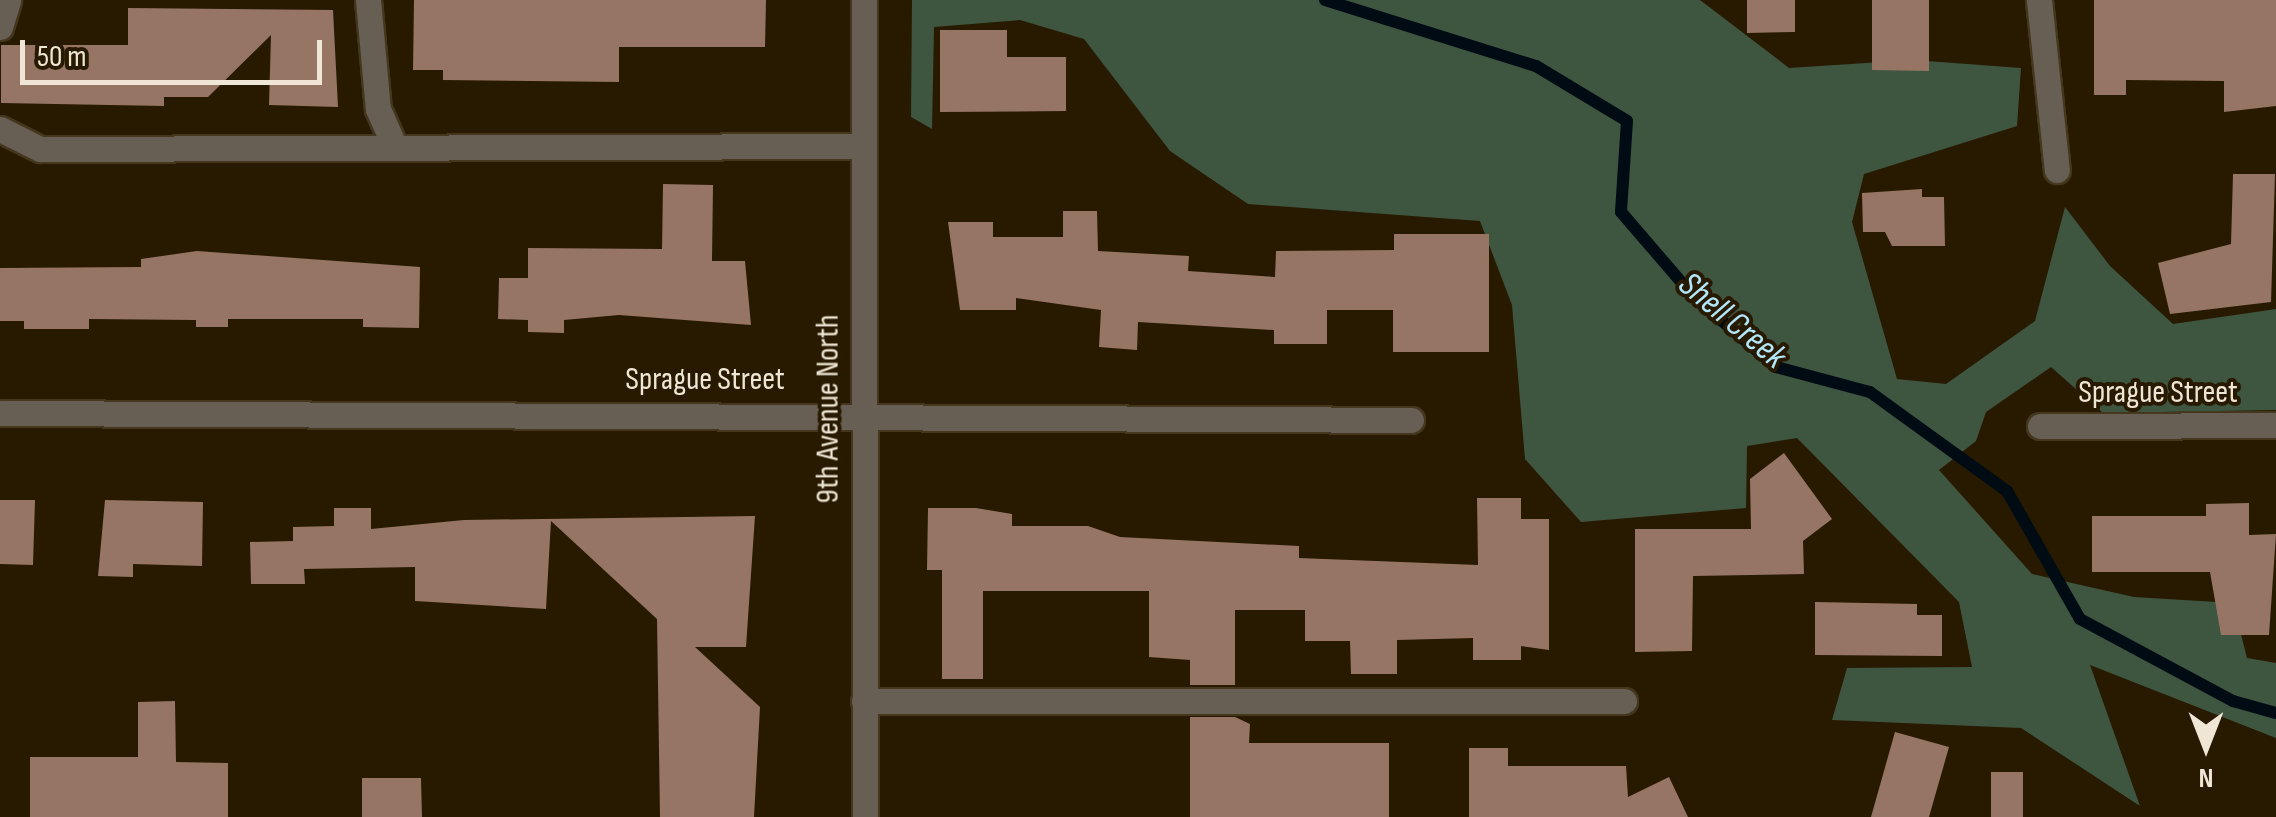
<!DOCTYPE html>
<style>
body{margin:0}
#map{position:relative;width:2276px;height:817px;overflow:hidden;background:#281a00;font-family:"Sofia Sans Condensed",sans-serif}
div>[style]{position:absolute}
.forest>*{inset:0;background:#3e5640}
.stream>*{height:12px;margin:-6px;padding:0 6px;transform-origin:6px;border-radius:6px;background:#000b14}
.building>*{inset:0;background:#967564}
.roads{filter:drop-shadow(2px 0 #44371e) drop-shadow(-2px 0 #44371e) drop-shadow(0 2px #44371e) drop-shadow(0 -2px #44371e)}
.minor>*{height:25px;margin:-12.5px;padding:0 12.5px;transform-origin:12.5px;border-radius:12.5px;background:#675f53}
span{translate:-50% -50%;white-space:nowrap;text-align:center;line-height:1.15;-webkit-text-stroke:8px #281a00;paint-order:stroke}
.street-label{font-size:32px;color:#efe6d5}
.water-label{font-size:35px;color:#b2e7fc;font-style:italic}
.north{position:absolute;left:2156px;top:697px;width:100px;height:100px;-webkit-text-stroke:8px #281a00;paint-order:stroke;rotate:180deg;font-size:28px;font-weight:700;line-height:40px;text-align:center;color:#efe6d5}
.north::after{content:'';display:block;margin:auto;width:35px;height:45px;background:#efe6d5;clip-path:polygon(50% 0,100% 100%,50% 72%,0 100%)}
.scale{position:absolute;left:20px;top:40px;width:302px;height:45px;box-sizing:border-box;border:5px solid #efe6d5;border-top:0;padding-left:12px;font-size:30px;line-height:35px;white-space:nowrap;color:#efe6d5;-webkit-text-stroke:8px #281a00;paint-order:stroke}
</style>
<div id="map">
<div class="forest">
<div style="clip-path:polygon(912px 0,1700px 0,1789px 68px,1913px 60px,2021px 68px,2017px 126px,1864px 174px,1852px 222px,1897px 379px,1946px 384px,2035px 321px,2065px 207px,2110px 266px,2173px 324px,2276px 309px,2276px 410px,2103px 413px,2051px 367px,1986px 412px,1976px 441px,1939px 470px,2032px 574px,2134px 597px,2233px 603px,2247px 658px,2276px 663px,2276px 738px,2090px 665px,2140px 806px,2021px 728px,1832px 720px,1847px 668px,1972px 667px,1959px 602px,1797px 438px,1747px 446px,1746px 508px,1581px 522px,1525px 459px,1512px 305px,1480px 221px,1248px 204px,1170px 151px,1084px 39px,1020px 20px,934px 27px,932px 129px,911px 117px)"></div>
</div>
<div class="stream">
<div style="left:1325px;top:0;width:221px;rotate:17.4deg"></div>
<div style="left:1536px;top:66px;width:106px;rotate:31.1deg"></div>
<div style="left:1627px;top:121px;width:91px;rotate:93.8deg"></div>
<div style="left:1621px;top:212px;width:112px;rotate:49.3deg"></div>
<div style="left:1694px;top:297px;width:108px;rotate:40.5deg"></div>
<div style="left:1776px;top:367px;width:97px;rotate:14.9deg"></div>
<div style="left:1870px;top:392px;width:169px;rotate:35.9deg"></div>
<div style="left:2007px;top:491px;width:147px;rotate:60.3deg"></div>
<div style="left:2080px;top:619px;width:174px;rotate:28.2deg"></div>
<div style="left:2233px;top:701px;width:45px;rotate:15.6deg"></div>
</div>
<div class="building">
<div style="clip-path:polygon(414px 0,766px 0,765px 47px,619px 47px,619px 82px,443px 80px,443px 70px,413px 70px)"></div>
<div style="clip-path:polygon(1747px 0,1795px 0,1795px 32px,1747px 33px)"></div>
<div style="clip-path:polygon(1872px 0,1929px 0,1929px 71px,1872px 70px)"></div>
<div style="clip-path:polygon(2094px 0,2276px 0,2276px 106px,2224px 112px,2224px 81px,2126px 80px,2126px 95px,2094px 95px)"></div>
<div style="clip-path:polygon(128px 8px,333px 10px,338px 107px,269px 105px,271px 35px,208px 97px,164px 97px,164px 106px,1px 103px,1px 45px,128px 45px)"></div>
<div style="clip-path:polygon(940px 30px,1007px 30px,1007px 57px,1066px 57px,1066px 111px,940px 112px)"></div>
<div style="clip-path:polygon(2233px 174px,2275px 174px,2271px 302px,2170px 314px,2158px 263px,2231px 244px)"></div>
<div style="clip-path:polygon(663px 184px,713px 185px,712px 261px,745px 261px,751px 325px,619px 315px,564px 320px,564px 333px,528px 332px,528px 320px,498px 319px,499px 278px,528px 278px,528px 248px,662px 249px)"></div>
<div style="clip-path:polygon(1922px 189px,1922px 197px,1944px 197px,1945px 246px,1892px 246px,1885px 232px,1863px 232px,1862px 193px)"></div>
<div style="clip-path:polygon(1063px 211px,1097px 211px,1098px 251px,1189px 256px,1188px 271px,1275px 277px,1276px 251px,1394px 250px,1394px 234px,1489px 234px,1489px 352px,1393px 352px,1393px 310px,1327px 310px,1327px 344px,1274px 344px,1274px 330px,1138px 322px,1137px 350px,1099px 347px,1101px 310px,1016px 298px,1016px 310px,960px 310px,948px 222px,993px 222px,993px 237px,1063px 237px)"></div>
<div style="clip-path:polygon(197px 251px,420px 267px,419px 328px,363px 327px,363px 319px,228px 319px,228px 327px,196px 327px,196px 320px,89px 319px,89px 329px,24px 329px,24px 321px,0 321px,0 268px,141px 267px,141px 259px)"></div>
<div style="clip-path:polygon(1784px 453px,1832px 519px,1803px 541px,1804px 574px,1693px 576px,1692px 651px,1635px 652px,1635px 529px,1751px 529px,1750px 479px)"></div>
<div style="clip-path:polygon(1477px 498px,1521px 498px,1521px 519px,1549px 519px,1549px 650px,1521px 646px,1521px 660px,1473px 660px,1473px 638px,1397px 640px,1397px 674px,1351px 674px,1350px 641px,1305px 641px,1305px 610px,1235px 610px,1235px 685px,1190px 685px,1190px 660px,1149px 657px,1149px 591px,983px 591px,983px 679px,942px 679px,942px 570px,927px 570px,928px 508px,976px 508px,1012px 514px,1012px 526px,1088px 526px,1120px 537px,1299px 546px,1299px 558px,1478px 565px)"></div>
<div style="clip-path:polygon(0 500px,35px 500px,33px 565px,0 564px)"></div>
<div style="clip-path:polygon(105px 500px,203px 502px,202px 566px,133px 564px,133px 577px,98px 576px)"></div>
<div style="clip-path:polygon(2249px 503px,2249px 535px,2276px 534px,2269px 635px,2221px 635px,2210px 572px,2092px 572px,2092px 516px,2206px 516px,2206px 504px)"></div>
<div style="clip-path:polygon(334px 508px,371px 508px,371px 529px,464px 520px,755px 516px,746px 647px,695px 647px,760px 707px,754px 817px,660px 817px,657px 619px,551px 521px,546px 609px,415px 601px,415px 567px,304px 569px,305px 584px,251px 584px,250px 542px,293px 541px,293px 527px,334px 526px)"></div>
<div style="clip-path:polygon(1815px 602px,1917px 604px,1917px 615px,1942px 615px,1942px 656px,1815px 655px)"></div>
<div style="clip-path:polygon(175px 701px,176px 762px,228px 763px,228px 817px,30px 817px,30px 757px,138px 757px,138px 702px)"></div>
<div style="clip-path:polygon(1190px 717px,1235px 717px,1250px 724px,1249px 743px,1389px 743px,1389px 817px,1190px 817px)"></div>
<div style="clip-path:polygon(1895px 732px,1949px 747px,1929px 817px,1871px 817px)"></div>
<div style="clip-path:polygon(1469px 748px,1508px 748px,1508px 766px,1626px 766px,1628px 797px,1669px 777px,1688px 817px,1469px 817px)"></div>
<div style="clip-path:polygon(1991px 772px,2023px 772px,2023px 817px,1991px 817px)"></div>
<div style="clip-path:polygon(362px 778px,421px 778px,422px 817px,362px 817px)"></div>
</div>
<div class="roads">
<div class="minor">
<div style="left:368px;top:0;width:109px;rotate:84.8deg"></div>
<div style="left:378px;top:109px;width:37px;rotate:66deg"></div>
<div style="left:864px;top:0;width:817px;rotate:89.93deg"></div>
<div style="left:2039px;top:0;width:171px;rotate:84deg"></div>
<div style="left:0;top:27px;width:28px;rotate:-73deg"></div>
<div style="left:0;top:129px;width:45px;rotate:26.6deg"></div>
<div style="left:40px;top:149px;width:823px;rotate:-0.21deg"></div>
<div style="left:0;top:413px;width:1411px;rotate:0.28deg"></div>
<div style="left:2040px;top:426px;width:236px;rotate:-0.2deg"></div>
<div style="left:864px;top:701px;width:760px"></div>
</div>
</div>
<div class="street-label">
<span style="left:705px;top:380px">Sprague Street</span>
<span style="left:2158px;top:393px">Sprague Street</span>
<span style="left:829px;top:409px;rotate:-90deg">9th Avenue North</span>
</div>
<div class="water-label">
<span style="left:1732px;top:321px;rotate:40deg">Shell Creek</span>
</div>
<div class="north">N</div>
<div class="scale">50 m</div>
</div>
